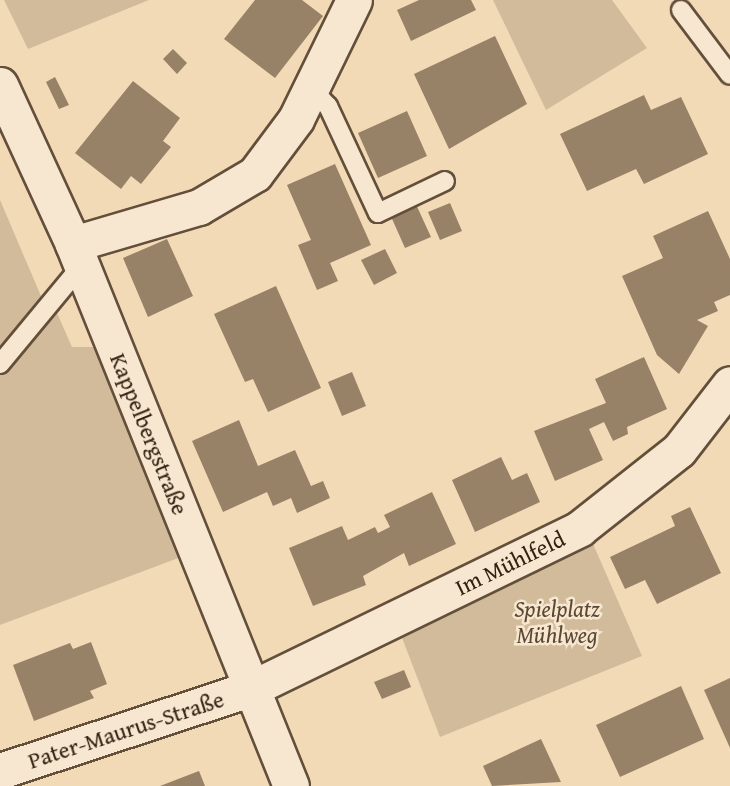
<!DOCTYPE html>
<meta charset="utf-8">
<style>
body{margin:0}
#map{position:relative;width:730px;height:786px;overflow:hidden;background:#f3dab7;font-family:"Gentium Book Plus",serif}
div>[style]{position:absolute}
.green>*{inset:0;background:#d2bb9b}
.building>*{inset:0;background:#978167}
.roads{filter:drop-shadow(2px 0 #634f3a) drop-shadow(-2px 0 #634f3a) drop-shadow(0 2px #634f3a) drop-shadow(0 -2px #634f3a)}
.service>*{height:18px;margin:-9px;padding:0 9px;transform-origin:9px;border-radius:9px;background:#f7e7d0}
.minor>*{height:35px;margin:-17.5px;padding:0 17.5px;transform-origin:17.5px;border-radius:17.5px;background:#f7e7d0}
span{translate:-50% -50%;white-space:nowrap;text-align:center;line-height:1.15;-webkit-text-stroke:5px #f7e7d0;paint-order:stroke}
.street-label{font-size:23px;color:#332111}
.park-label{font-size:23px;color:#5b4834;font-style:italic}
</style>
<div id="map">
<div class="green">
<div style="clip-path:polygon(4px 0,149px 0,28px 49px)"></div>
<div style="clip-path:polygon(493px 0,612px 0,647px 48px,546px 110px)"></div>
<div style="clip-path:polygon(0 200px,44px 303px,0 355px)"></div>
<div style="clip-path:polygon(54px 306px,72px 347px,109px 347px,189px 554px,0 625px,0 372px)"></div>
<div style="clip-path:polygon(590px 537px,642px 656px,440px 737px,399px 630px)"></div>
</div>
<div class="building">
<div style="clip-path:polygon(255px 0,302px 0,323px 16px,275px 78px,224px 39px)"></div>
<div style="clip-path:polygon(419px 0,471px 0,476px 10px,411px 41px,397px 10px)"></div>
<div style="clip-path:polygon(495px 36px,527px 104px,449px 149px,414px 74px)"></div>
<div style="clip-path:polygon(173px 49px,187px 63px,177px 74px,163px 59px)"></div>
<div style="clip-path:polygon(55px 77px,69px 105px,59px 109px,46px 82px)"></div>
<div style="clip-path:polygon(133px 81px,180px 118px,163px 141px,171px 147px,141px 184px,131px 176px,121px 189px,75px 153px)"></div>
<div style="clip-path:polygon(644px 95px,651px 110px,681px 97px,708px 154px,644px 184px,636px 169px,587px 191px,560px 134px)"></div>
<div style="clip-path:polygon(407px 111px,427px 156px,378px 178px,358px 133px)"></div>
<div style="clip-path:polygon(335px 164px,371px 245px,330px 263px,338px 281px,317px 290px,298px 245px,311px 240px,287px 185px)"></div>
<div style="clip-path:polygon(414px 200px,431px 237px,405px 248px,389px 212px)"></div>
<div style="clip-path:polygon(450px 203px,462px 231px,440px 240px,428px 212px)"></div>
<div style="clip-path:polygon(708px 211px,730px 259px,730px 295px,714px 302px,718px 311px,697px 320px,708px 326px,679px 374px,657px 355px,622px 276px,663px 258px,653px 236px)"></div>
<div style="clip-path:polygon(167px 239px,193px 296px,148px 317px,123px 258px)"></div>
<div style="clip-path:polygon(385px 249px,397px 273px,374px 285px,361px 260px)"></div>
<div style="clip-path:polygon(276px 286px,321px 388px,268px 412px,253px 379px,245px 382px,214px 314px)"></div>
<div style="clip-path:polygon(644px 357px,667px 409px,627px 427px,628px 434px,613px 441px,604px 422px,589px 429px,603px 460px,555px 481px,534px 431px,606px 403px,595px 379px)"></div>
<div style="clip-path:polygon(352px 372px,366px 406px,342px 416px,328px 382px)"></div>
<div style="clip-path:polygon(239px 420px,258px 466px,295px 450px,311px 486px,323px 481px,330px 498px,297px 513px,291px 498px,273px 506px,267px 492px,223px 512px,192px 441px)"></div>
<div style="clip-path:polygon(501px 457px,512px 480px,527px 473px,540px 502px,475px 532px,452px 480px)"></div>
<div style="clip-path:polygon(432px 492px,456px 544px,409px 566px,404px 553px,363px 576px,366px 585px,313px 606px,289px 548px,342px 526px,348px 540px,375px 527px,378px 533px,390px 527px,384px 515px)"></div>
<div style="clip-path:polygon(690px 507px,721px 573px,657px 604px,645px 580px,625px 589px,610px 557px,675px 526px,671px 516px)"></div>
<div style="clip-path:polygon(91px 642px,107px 684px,90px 691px,94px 698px,34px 721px,13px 665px,70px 643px,73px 649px)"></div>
<div style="clip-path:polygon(404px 670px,411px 687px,382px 699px,374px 682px)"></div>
<div style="clip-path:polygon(730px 678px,730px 748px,704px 690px)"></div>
<div style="clip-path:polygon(681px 686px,704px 739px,620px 777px,596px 725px)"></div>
<div style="clip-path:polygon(541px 739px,561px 782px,492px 786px,483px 766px)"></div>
<div style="clip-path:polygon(199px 771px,205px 786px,160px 786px)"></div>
</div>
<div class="roads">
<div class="service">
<div style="left:681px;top:10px;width:81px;rotate:53deg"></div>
<div style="left:311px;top:88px;width:25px;rotate:47deg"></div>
<div style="left:328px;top:106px;width:118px;rotate:65deg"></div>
<div style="left:378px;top:213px;width:74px;rotate:-25.5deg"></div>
<div style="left:0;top:364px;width:127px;rotate:-50.4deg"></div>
</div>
<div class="minor">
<div style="left:0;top:85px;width:175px;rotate:65.3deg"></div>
<div style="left:73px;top:244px;width:584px;rotate:68.09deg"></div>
<div style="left:73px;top:244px;width:131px;rotate:-16.4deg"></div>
<div style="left:199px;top:207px;width:65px;rotate:-30.5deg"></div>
<div style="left:255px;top:174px;width:69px;rotate:-53.3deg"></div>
<div style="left:296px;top:119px;width:132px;rotate:-64deg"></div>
<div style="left:0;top:771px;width:265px;rotate:-18.2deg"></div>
<div style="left:252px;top:688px;width:364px;rotate:-25.9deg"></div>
<div style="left:579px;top:529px;width:127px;rotate:-38.3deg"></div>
<div style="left:679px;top:450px;width:83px;rotate:-52.3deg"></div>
</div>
</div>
<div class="street-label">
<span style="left:149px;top:434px;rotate:68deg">Kappelbergstraße</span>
<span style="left:510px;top:563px;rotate:-26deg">Im Mühlfeld</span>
<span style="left:126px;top:730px;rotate:-18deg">Pater-Maurus-Straße</span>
</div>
<div class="park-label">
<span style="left:557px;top:622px">Spielplatz<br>Mühlweg</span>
</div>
</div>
